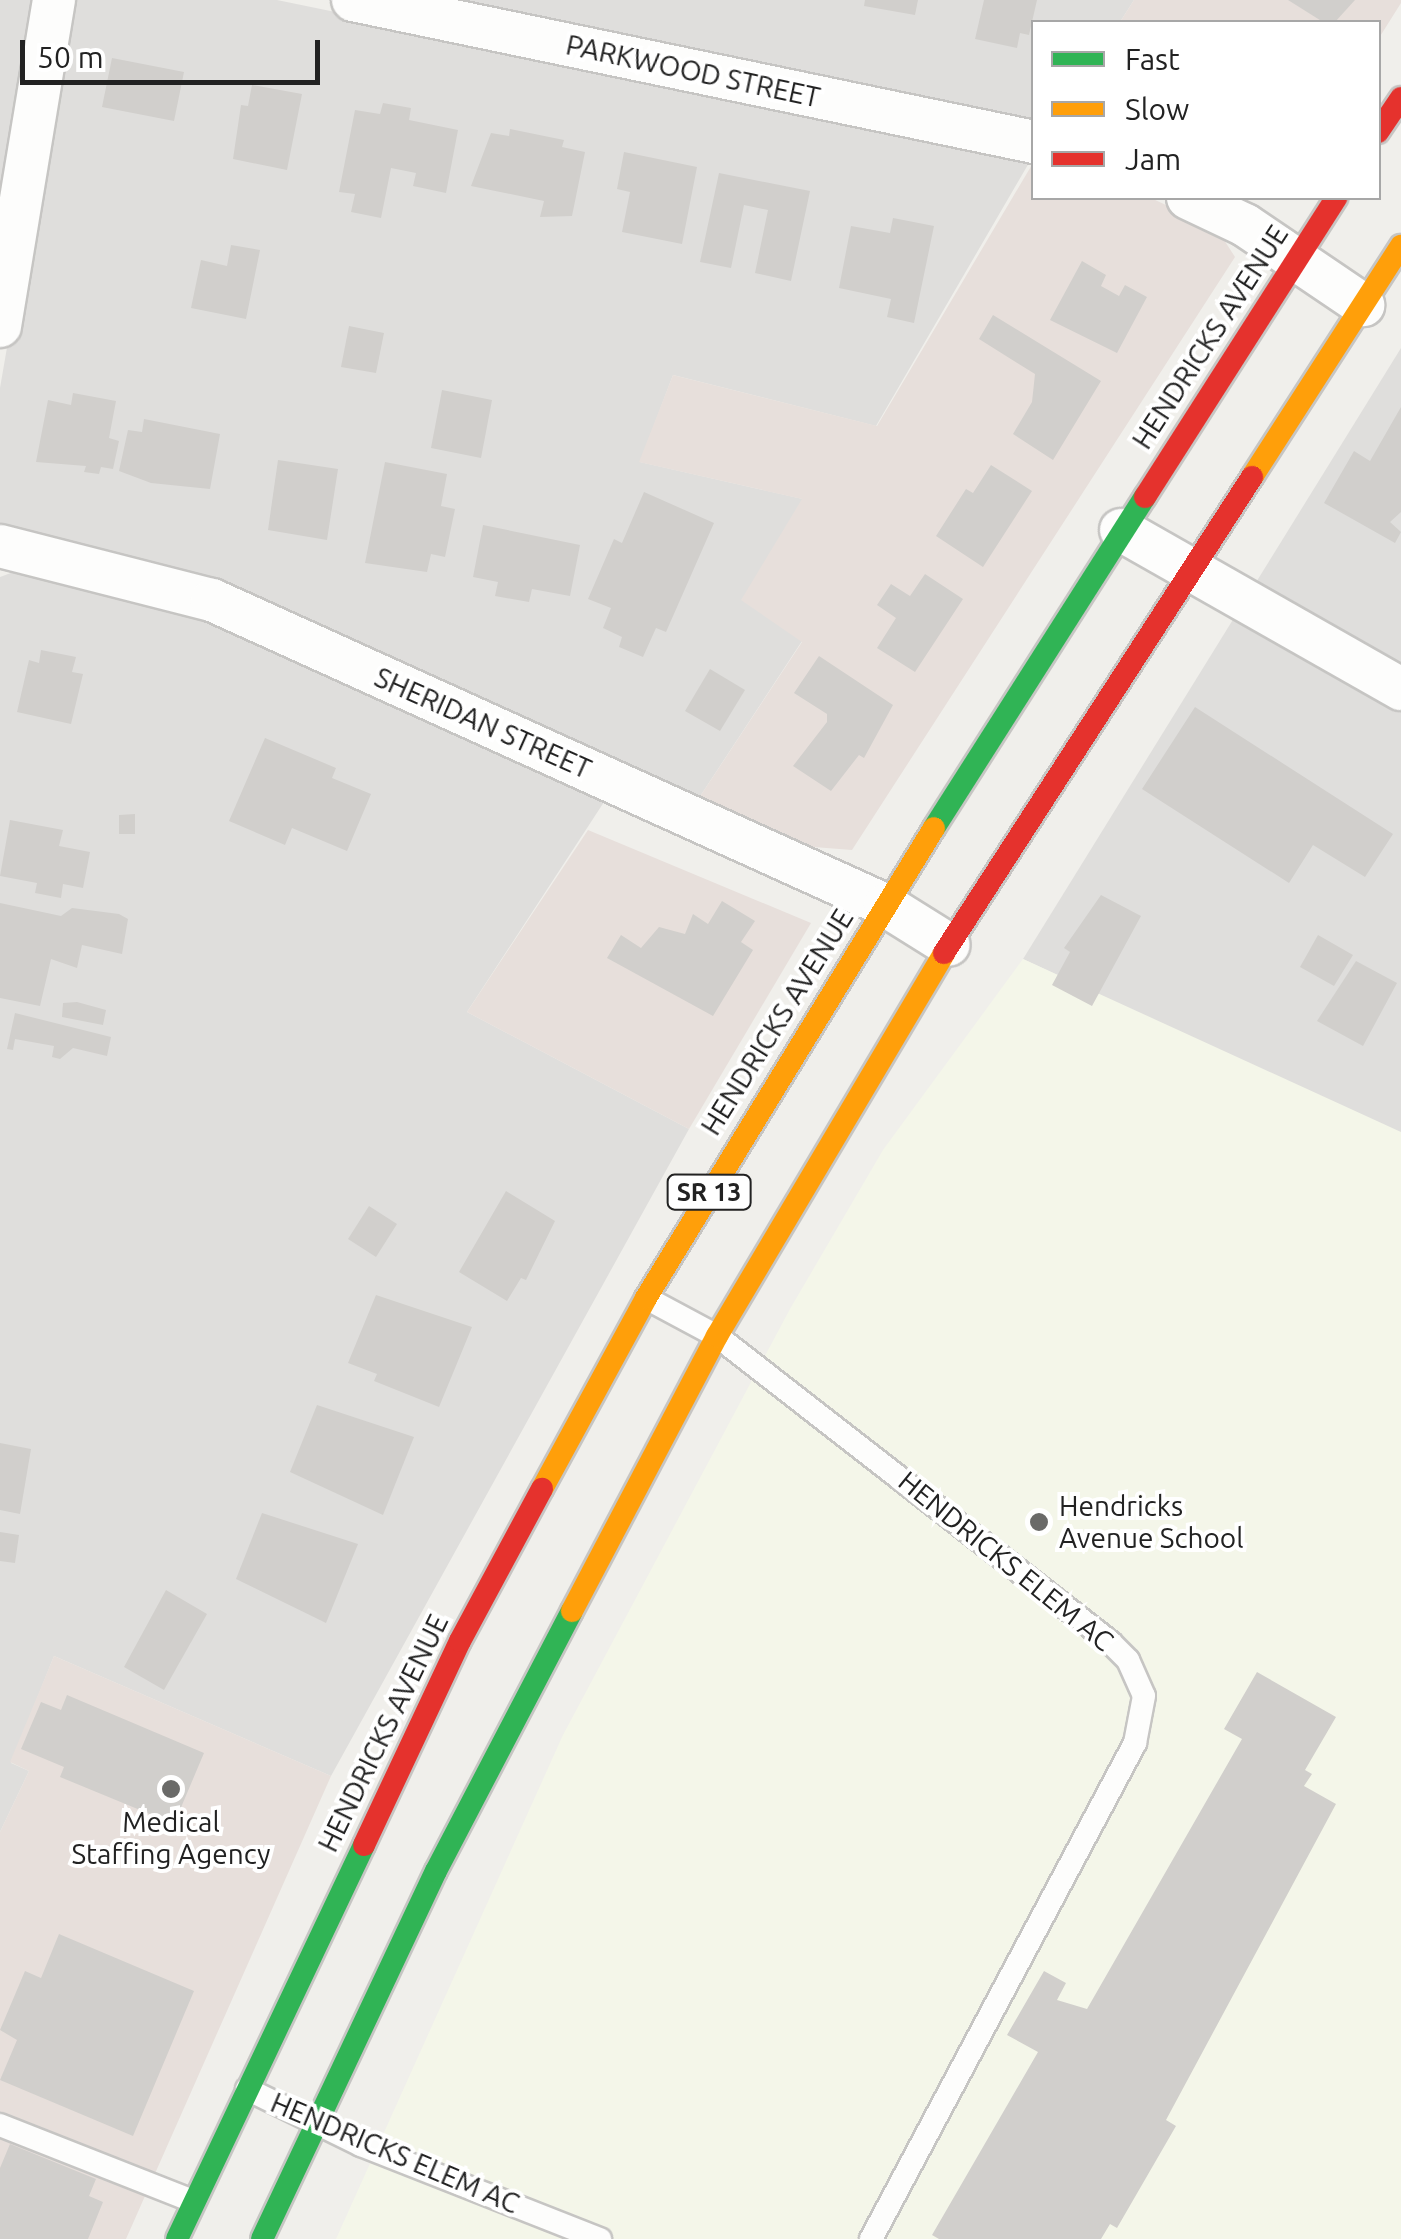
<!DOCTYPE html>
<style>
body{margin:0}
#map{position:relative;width:1401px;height:2239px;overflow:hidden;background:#f0efeb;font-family:Ubuntu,sans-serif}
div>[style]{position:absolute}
.residential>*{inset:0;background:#dfdedc}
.commercial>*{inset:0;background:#e7dfdb}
.education>*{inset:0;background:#f4f6e9}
.building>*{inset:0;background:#d1cfcc}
.roads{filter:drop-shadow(2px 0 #c6c5c3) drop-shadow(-2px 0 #c6c5c3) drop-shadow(0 2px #c6c5c3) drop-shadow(0 -2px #c6c5c3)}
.lane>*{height:22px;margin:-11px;padding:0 11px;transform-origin:11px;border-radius:11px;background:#fdfdfc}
.street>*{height:42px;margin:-21px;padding:0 21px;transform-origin:21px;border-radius:21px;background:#fdfdfc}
.fast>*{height:22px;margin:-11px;padding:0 11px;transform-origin:11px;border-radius:11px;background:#30b455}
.slow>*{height:22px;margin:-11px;padding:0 11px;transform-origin:11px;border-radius:11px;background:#ff9f0a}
.jam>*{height:22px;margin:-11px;padding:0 11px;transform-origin:11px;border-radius:11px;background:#e5322d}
.dots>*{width:28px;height:28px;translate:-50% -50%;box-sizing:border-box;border:5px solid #fff;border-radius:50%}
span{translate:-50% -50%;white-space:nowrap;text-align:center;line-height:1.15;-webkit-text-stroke:8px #fff;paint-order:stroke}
.shield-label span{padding:2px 8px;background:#fff;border:2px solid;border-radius:8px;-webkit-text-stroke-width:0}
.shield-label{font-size:25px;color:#222;font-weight:700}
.street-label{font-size:28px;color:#222}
.poi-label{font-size:28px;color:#222}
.left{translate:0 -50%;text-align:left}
.legend{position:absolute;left:1031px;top:20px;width:350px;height:180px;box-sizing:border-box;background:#fff;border:2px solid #a7a7a7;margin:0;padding:12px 18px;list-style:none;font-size:30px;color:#222}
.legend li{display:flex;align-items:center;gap:20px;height:50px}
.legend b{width:50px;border:2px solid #a7a7a7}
.scale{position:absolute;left:20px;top:40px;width:300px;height:45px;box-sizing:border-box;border:5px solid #222;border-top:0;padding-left:12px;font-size:30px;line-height:35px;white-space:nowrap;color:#222;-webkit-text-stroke:8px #fff;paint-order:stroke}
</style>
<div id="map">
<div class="residential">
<div style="clip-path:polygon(0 0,37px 0,0 218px)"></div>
<div style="clip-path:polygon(67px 0,277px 0,1033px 156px,876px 426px,673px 375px,640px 462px,803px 499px,802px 641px,697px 801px,0 528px,0 388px)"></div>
<div style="clip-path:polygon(431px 0,1134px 0,1120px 22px,1034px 22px,1033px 123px)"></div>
<div style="clip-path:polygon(1401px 348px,1401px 1135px,1023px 959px)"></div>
<div style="clip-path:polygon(19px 570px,234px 629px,604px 802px,467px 1012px,689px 1129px,331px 1776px,54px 1656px,11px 1763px,29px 1771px,0 1832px,0 577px)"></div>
</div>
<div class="commercial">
<div style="clip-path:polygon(1134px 0,1401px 0,1401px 3px,1379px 38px,1378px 22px,1120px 22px)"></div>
<div style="clip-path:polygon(1033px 163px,1034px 198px,1151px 198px,1217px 229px,1235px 257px,852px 850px,801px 846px,697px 801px,802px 642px,741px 600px,802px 499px,639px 462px,673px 375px,877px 426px)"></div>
<div style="clip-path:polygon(588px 830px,811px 923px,689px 1129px,467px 1012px)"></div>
<div style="clip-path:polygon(54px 1656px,331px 1776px,126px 2239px,0 2239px,0 1832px,29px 1771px,10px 1762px)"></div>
</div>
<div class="education">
<div style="clip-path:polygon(1023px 959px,1401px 1132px,1401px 2239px,336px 2239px,563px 1735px,790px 1309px,883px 1150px)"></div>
</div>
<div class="building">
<div style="clip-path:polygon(865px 0,918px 0,915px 15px,864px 6px)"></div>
<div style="clip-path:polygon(984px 0,1037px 0,1029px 35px,1020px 33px,1017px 48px,975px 39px)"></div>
<div style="clip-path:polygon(1288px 0,1355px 0,1335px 22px,1323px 22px)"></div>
<div style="clip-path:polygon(112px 58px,184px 72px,174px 121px,102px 107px)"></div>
<div style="clip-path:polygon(252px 85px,302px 94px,287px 170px,233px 159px,241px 105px,248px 106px)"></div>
<div style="clip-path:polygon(383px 103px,411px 108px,409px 120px,458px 130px,446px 193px,413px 186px,416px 173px,391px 168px,381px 218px,351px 212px,355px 194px,339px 192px,355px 110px,380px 114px)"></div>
<div style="clip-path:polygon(510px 129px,564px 140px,562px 147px,585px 152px,572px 216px,540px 217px,544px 201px,471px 186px,491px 133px,509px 136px)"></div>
<div style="clip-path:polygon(624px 152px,697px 167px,682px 244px,622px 232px,630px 192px,617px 189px)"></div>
<div style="clip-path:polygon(719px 173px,810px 191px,791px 281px,755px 273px,768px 210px,744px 205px,731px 268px,700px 262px)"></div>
<div style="clip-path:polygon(893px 218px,934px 226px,914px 323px,887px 317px,891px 299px,839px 288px,851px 226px,890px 233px)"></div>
<div style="clip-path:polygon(231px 245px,260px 250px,246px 319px,191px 308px,201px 260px,227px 266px)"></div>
<div style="clip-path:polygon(1082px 261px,1106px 275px,1101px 286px,1119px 296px,1125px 285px,1147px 297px,1117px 353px,1050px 320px)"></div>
<div style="clip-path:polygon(993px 315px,1101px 381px,1053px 460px,1013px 434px,1032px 402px,1035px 374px,979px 339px)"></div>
<div style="clip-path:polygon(349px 326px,384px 333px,376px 373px,341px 367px)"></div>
<div style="clip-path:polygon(442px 390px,492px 400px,481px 458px,431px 448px)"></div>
<div style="clip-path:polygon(73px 393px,116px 401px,109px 438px,119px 441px,113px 469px,101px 467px,99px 474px,84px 472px,86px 466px,36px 462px,48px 400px,71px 405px)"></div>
<div style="clip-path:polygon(1401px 407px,1401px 512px,1390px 522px,1401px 532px,1395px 543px,1324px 503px,1354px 451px,1370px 461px)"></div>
<div style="clip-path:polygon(144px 419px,220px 434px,210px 489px,151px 483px,119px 471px,128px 430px,142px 432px)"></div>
<div style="clip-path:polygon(278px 460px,338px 469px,327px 540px,268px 530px)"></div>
<div style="clip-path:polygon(385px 462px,447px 474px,441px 506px,455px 509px,445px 557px,431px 554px,427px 572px,365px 563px)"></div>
<div style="clip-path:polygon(991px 465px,1032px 491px,983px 567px,936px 536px,966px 489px,973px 493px)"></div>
<div style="clip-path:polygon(644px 492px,714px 523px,666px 632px,656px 628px,643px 657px,619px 647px,622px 637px,603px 628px,611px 608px,588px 599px,614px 539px,622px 543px)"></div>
<div style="clip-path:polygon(483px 525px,580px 545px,570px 596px,532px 589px,529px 602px,495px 596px,498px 582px,473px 577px)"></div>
<div style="clip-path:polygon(925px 574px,963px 599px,915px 672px,877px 648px,896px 618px,877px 605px,891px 584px,910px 596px)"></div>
<div style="clip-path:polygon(41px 650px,76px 657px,72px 672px,83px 674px,71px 724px,17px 712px,29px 660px,39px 663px)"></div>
<div style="clip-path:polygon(819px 656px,893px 705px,864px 758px,859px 755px,831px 791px,793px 766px,827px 722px,827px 714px,794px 693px)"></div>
<div style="clip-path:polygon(710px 669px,745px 690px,720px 731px,685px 711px)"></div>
<div style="clip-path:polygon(1195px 707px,1393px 834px,1365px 877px,1313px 845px,1289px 883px,1142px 789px)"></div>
<div style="clip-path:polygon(265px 738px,336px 768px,332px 778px,371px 794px,347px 851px,292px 828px,285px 845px,229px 821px)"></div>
<div style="clip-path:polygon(135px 814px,135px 834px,119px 834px,119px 815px)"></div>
<div style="clip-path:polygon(10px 820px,63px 830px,59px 846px,90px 852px,83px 888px,63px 884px,61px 898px,35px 893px,37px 883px,0 876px)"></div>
<div style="clip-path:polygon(1101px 895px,1141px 916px,1092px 1006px,1052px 985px,1070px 952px,1064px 948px)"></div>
<div style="clip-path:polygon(722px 901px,755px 921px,741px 942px,753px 950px,713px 1016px,607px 958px,621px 935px,641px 948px,659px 927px,685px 934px,693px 914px,708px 924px)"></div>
<div style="clip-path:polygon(0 903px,61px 916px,72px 908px,119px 914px,128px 919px,122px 954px,82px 945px,77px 968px,51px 959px,40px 1006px,0 998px)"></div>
<div style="clip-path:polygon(1318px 935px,1353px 955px,1334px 986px,1300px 967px)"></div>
<div style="clip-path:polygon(1356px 961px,1397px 983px,1363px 1046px,1317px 1021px)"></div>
<div style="clip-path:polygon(77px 1002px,106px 1010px,103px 1025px,62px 1017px,63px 1003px)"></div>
<div style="clip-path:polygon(15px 1013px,111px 1037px,107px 1056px,73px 1048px,60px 1059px,52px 1057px,54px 1046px,15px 1039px,13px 1050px,7px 1049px)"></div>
<div style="clip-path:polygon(506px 1191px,555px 1221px,526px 1280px,521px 1278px,507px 1301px,459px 1272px)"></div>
<div style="clip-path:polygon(369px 1206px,397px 1224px,376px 1257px,348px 1239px)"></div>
<div style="clip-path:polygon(376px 1295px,472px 1327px,439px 1407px,374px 1381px,377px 1374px,348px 1363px)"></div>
<div style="clip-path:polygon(317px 1405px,414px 1437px,383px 1515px,290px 1472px)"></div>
<div style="clip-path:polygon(0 1443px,31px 1449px,20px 1514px,0 1510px)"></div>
<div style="clip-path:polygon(262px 1513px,358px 1544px,326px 1623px,236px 1579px)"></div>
<div style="clip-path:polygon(0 1532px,19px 1535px,15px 1563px,0 1561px)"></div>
<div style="clip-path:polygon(166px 1590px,207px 1614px,164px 1690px,124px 1667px)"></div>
<div style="clip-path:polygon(1257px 1672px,1336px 1717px,1305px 1770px,1312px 1774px,1304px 1786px,1336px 1804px,1166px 2120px,1176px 2126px,1117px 2228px,1110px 2224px,1101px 2239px,939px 2239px,932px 2235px,1038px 2052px,1007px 2035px,1044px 1971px,1066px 1983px,1057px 2000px,1087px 2009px,1242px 1739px,1224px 1729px)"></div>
<div style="clip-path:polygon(67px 1695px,204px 1753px,174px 1824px,60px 1777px,64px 1767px,21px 1749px,41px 1702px,61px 1710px)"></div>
<div style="clip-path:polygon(59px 1934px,194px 1991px,133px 2136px,0 2080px,17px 2040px,0 2030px,25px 1971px,41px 1978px)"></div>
<div style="clip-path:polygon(10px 2144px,96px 2179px,89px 2196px,103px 2202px,88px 2239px,0 2239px,0 2168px)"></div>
</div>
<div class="roads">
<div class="lane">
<div style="left:646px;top:1298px;width:81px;rotate:28.2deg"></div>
<div style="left:717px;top:1336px;width:499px;rotate:37.9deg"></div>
<div style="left:1111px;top:1643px;width:24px;rotate:45deg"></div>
<div style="left:1128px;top:1660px;width:39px;rotate:66deg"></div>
<div style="left:1144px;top:1696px;width:48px;rotate:100.8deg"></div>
<div style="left:1135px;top:1743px;width:562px;rotate:118.02deg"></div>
<div style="left:247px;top:2089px;width:127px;rotate:26.2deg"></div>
<div style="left:361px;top:2145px;width:257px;rotate:21.5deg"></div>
<div style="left:0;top:2125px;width:207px;rotate:21.5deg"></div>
</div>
<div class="street">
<div style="left:353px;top:0;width:696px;rotate:11.78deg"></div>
<div style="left:1188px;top:198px;width:63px;rotate:25.3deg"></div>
<div style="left:1245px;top:225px;width:143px;rotate:34.1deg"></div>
<div style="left:0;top:326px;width:330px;rotate:-80.6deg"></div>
<div style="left:1121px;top:530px;width:322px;rotate:29.6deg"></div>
<div style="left:0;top:546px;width:219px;rotate:14.3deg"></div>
<div style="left:212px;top:600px;width:739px;rotate:24.38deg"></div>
<div style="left:885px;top:905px;width:75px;rotate:32deg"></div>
</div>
<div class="fast">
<div style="left:934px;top:828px;width:393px;rotate:-57.5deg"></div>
<div style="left:177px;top:2239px;width:436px;rotate:-64.6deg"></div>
<div style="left:262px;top:2239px;width:407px;rotate:-64.7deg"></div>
<div style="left:436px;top:1871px;width:293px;rotate:-62.4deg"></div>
</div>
<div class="slow">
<div style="left:1252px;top:477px;width:275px;rotate:-57.2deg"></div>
<div style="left:542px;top:1489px;width:217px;rotate:-61.4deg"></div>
<div style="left:646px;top:1298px;width:551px;rotate:-58.5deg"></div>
<div style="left:572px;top:1611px;width:311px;rotate:-62.2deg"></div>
<div style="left:717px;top:1336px;width:445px;rotate:-59.3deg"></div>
</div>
<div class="jam">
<div style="left:1378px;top:132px;width:41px;rotate:-55.9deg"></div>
<div style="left:1145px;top:497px;width:355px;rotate:-57.4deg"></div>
<div style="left:944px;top:953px;width:567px;rotate:-57.09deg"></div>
<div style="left:364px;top:1845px;width:225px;rotate:-64.8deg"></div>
<div style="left:460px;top:1641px;width:173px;rotate:-61.7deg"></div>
</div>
</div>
<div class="dots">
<div style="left:1039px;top:1522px;background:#6a6a68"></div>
<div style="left:171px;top:1789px;background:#6a6a68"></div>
</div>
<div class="shield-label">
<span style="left:709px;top:1192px">SR 13</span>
</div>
<div class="street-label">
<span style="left:693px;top:71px;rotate:12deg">PARKWOOD STREET</span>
<span style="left:1210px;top:337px;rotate:-57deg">HENDRICKS AVENUE</span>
<span style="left:483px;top:723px;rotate:24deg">SHERIDAN STREET</span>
<span style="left:777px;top:1022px;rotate:-58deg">HENDRICKS AVENUE</span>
<span style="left:1006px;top:1561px;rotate:39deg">HENDRICKS ELEM AC</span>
<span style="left:383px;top:1733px;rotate:-64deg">HENDRICKS AVENUE</span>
<span style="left:395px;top:2153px;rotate:23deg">HENDRICKS ELEM AC</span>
</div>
<div class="poi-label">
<span class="left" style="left:1059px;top:1522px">Hendricks<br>Avenue School</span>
<span style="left:171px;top:1838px">Medical<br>Staffing Agency</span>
</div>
<ul class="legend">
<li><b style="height:12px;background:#30b455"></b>Fast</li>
<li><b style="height:12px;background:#ff9f0a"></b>Slow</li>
<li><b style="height:12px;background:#e5322d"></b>Jam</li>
</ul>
<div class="scale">50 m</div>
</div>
